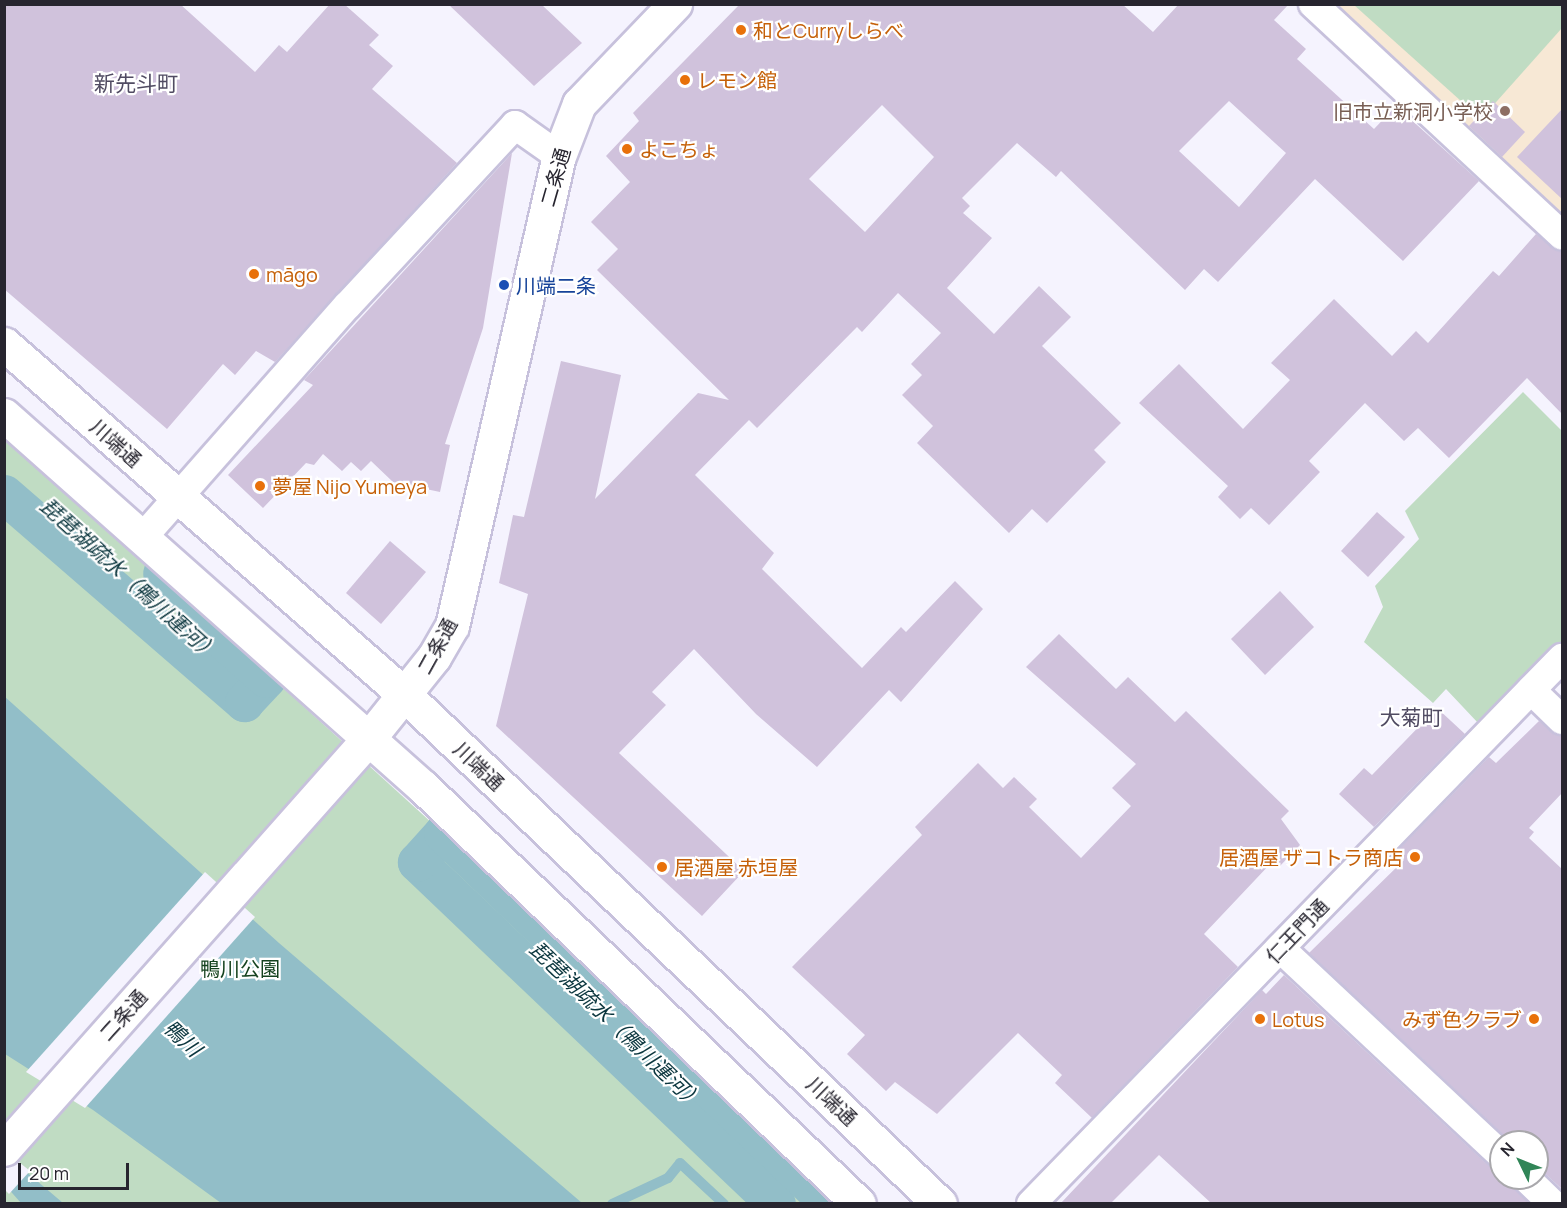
<!DOCTYPE html>
<meta charset="utf-8">
<style>
body{margin:0}
#map{position:relative;width:1567px;height:1208px;overflow:hidden;background:#f5f3fe;font-family:Manrope,"Noto Sans JP",sans-serif}
div>[style]{position:absolute}
.education>*{inset:0;background:#f7e8d5}
.green>*{inset:0;background:#c0dcc3}
.water>*{inset:0;background:#92bec8}
.pier>*{inset:0;background:#f5f3fe}
.stream>*{height:10px;margin:-5px;padding:0 5px;transform-origin:5px;border-radius:5px;background:#92bec8}
.canal>*{height:39px;margin:-19.5px;padding:0 19.5px;transform-origin:19.5px;border-radius:19.5px;background:#92bec8}
.building>*{inset:0;background:#d0c2dc}
.roads{filter:drop-shadow(2px 0 #c7c1dc) drop-shadow(-2px 0 #c7c1dc) drop-shadow(0 2px #c7c1dc) drop-shadow(0 -2px #c7c1dc)}
.street>*{height:28px;margin:-14px;padding:0 14px;transform-origin:14px;border-radius:14px;background:#fff}
.secondary>*{height:33px;margin:-16.5px;padding:0 16.5px;transform-origin:16.5px;border-radius:16.5px;background:#fff}
.dots>*{width:16px;height:16px;translate:-50% -50%;box-sizing:border-box;border:3px solid #fff;border-radius:50%}
span{translate:-50% -50%;white-space:nowrap;text-align:center;line-height:1.15;-webkit-text-stroke:4.5px #fff;paint-order:stroke}
.food-label{font-size:20px;color:#c56008}
.left{translate:0 -50%;text-align:left}
.right{translate:-100% -50%;text-align:right}
.education-label{font-size:20px;color:#785e54}
.street-label{font-size:20px;color:#27252f}
.transit-label{font-size:20px;color:#164399}
.park-label{font-size:20px;color:#15431f}
.neighbourhood-label{font-size:21px;color:#504b62}
.water-label{font-size:21px;color:#0b363e;font-style:italic}
.frame{position:absolute;inset:0;border:6px solid #27252f;pointer-events:none}
.north{position:absolute;left:1489px;top:1130px;width:60px;height:60px;box-sizing:border-box;background:#fff;border:2px solid #a9a8ac;border-radius:50%;rotate:313deg;font-size:16px;font-weight:700;line-height:24px;text-align:center;color:#27252f}
.north::after{content:'';display:block;margin:auto;width:21px;height:27px;background:#308557;clip-path:polygon(50% 0,100% 100%,50% 72%,0 100%)}
.scale{position:absolute;left:18px;top:1163px;width:111px;height:27px;box-sizing:border-box;border:3px solid #27252f;border-top:0;padding-left:8px;font-size:18px;line-height:21px;white-space:nowrap;color:#27252f;-webkit-text-stroke:4px #fff;paint-order:stroke}
</style>
<div id="map">
<div class="education">
<div style="clip-path:polygon(1332px 5px,1562px 5px,1562px 217px)"></div>
</div>
<div class="green">
<div style="clip-path:polygon(1354px 5px,1562px 5px,1562px 28px,1481px 119px)"></div>
<div style="clip-path:polygon(1523px 392px,1562px 431px,1562px 641px,1479px 724px,1446px 689px,1433px 703px,1364px 642px,1383px 607px,1375px 586px,1419px 539px,1405px 511px)"></div>
<div style="clip-path:polygon(4px 434px,443px 833px,829px 1203px,5px 1203px)"></div>
</div>
<div class="water">
<div style="clip-path:polygon(4px 696px,279px 943px,582px 1203px,221px 1203px,93px 1110px,5px 1054px)"></div>
<div style="clip-path:polygon(5px 1153px,30px 1175px,63px 1203px,21px 1203px,5px 1185px)"></div>
</div>
<div class="pier">
<div style="clip-path:polygon(205px 872px,255px 917px,85px 1108px,26px 1072px)"></div>
<div style="clip-path:polygon(4px 1150px,30px 1171px,9px 1194px,4px 1189px)"></div>
</div>
<div class="stream">
<div style="left:612px;top:1204px;width:62px;rotate:-24.9deg"></div>
<div style="left:668px;top:1178px;width:19px;rotate:-51deg"></div>
<div style="left:680px;top:1163px;width:60px;rotate:43deg"></div>
<div style="left:763px;top:1204px;width:88px;rotate:-136.4deg"></div>
<div style="left:699px;top:1143px;width:9px;rotate:-54deg"></div>
<div style="left:704px;top:1136px;width:99px;rotate:43.4deg"></div>
</div>
<div class="canal">
<div style="left:4px;top:494px;width:318px;rotate:40.9deg"></div>
<div style="left:244px;top:702px;width:33px;rotate:-47deg"></div>
<div style="left:266px;top:678px;width:95px;rotate:-138.4deg"></div>
<div style="left:195px;top:615px;width:9px;rotate:-63deg"></div>
<div style="left:199px;top:607px;width:50px;rotate:-137.4deg"></div>
<div style="left:776px;top:1204px;width:496px;rotate:-136.4deg"></div>
<div style="left:417px;top:862px;width:39px;rotate:-48deg"></div>
<div style="left:443px;top:833px;width:536px;rotate:43.79deg"></div>
</div>
<div class="building">
<div style="clip-path:polygon(4px 4px,180px 4px,255px 72px,279px 45px,287px 52px,330px 4px,344px 4px,379px 35px,369px 45px,393px 66px,372px 89px,457px 163px,275px 362px,256px 351px,235px 375px,223px 364px,167px 429px,4px 289px)"></div>
<div style="clip-path:polygon(448px 4px,541px 4px,582px 43px,534px 86px)"></div>
<div style="clip-path:polygon(evenodd,740px 4px,1122px 4px,1153px 32px,1179px 4px,1289px 4px,1274px 20px,1306px 49px,1297px 59px,1374px 129px,1396px 106px,1479px 181px,1403px 261px,1315px 179px,1218px 282px,1204px 269px,1185px 290px,1061px 171px,1056px 177px,1017px 143px,962px 198px,970px 206px,963px 213px,992px 238px,947px 288px,994px 334px,1039px 286px,1071px 317px,1042px 346px,1121px 423px,1094px 450px,1106px 462px,1047px 523px,1032px 509px,1009px 533px,917px 443px,933px 426px,902px 395px,922px 375px,911px 364px,941px 333px,898px 293px,862px 332px,857px 327px,757px 428px,749px 420px,695px 475px,774px 553px,762px 569px,862px 668px,901px 627px,906px 632px,955px 581px,983px 609px,901px 702px,889px 690px,817px 767px,756px 714px,694px 649px,652px 692px,666px 705px,619px 753px,744px 871px,702px 916px,496px 726px,528px 594px,499px 583px,513px 515px,524px 517px,561px 361px,621px 375px,595px 499px,698px 393px,729px 400px,597px 270px,618px 249px,591px 222px,630px 182px,606px 156px,639px 121px,633px 113px,740px 4px,1229px 101px,1286px 153px,1239px 207px,1179px 151px,1229px 101px,740px 4px,882px 105px,934px 157px,865px 232px,809px 179px,882px 105px)"></div>
<div style="clip-path:polygon(1493px 101px,1525px 132px,1502px 157px,1469px 126px)"></div>
<div style="clip-path:polygon(1563px 108px,1563px 200px,1517px 157px)"></div>
<div style="clip-path:polygon(512px 153px,483px 328px,445px 444px,450px 445px,440px 492px,393px 482px,371px 461px,361px 471px,351px 462px,342px 471px,323px 454px,314px 465px,306px 463px,263px 508px,228px 475px,313px 385px,304px 380px)"></div>
<div style="clip-path:polygon(1536px 234px,1563px 251px,1563px 415px,1527px 378px,1449px 458px,1418px 428px,1404px 441px,1365px 403px,1309px 461px,1320px 472px,1269px 525px,1251px 508px,1240px 519px,1218px 497px,1228px 486px,1139px 403px,1179px 364px,1243px 429px,1290px 380px,1271px 363px,1334px 299px,1392px 356px,1416px 331px,1428px 343px,1493px 271px,1499px 276px)"></div>
<div style="clip-path:polygon(1377px 512px,1405px 537px,1368px 577px,1341px 551px)"></div>
<div style="clip-path:polygon(390px 541px,426px 572px,381px 624px,346px 593px)"></div>
<div style="clip-path:polygon(1280px 591px,1314px 627px,1265px 675px,1231px 639px)"></div>
<div style="clip-path:polygon(1059px 634px,1116px 689px,1128px 677px,1175px 722px,1186px 711px,1289px 811px,1281px 819px,1300px 845px,1279px 867px,1273px 861px,1204px 934px,1238px 967px,1092px 1118px,1055px 1083px,1062px 1075px,1018px 1033px,937px 1114px,895px 1082px,886px 1091px,847px 1054px,865px 1035px,792px 967px,922px 835px,915px 827px,978px 763px,1003px 788px,1014px 777px,1037px 799px,1029px 807px,1081px 858px,1131px 806px,1112px 788px,1136px 764px,1026px 667px)"></div>
<div style="clip-path:polygon(1437px 708px,1465px 734px,1374px 827px,1339px 794px,1364px 768px,1372px 775px)"></div>
<div style="clip-path:polygon(1539px 721px,1563px 736px,1563px 792px,1529px 828px,1534px 832px,1529px 838px,1563px 870px,1563px 1190px,1537px 1166px,1537px 1142px,1511px 1142px,1309px 953px,1404px 860px,1397px 851px,1489px 757px,1496px 763px)"></div>
<div style="clip-path:polygon(1284px 975px,1490px 1167px,1501px 1171px,1501px 1178px,1510px 1178px,1529px 1203px,1211px 1203px,1159px 1155px,1111px 1203px,1061px 1203px,1262px 990px,1266px 994px)"></div>
</div>
<div class="roads">
<div class="street">
<div style="left:1313px;top:4px;width:340px;rotate:42.9deg"></div>
<div style="left:143px;top:537px;width:308px;rotate:-48.6deg"></div>
<div style="left:347px;top:306px;width:247px;rotate:-47.1deg"></div>
<div style="left:515px;top:125px;width:54px;rotate:35.2deg"></div>
<div style="left:1531px;top:690px;width:43px;rotate:44.1deg"></div>
<div style="left:1280px;top:948px;width:303px;rotate:43.1deg"></div>
<div style="left:1526px;top:1178px;width:37px;rotate:44deg"></div>
<div style="left:1031px;top:1204px;width:762px;rotate:-45.8deg"></div>
</div>
<div class="secondary">
<div style="left:4px;top:344px;width:534px;rotate:41.21deg"></div>
<div style="left:406px;top:696px;width:737px;rotate:43.57deg"></div>
<div style="left:4px;top:415px;width:560px;rotate:41.6deg"></div>
<div style="left:423px;top:787px;width:603px;rotate:43.72deg"></div>
<div style="left:4px;top:1149px;width:550px;rotate:-48.39deg"></div>
<div style="left:369px;top:738px;width:104px;rotate:-51.3deg"></div>
<div style="left:434px;top:657px;width:36px;rotate:-60deg"></div>
<div style="left:452px;top:626px;width:482px;rotate:-77.2deg"></div>
<div style="left:559px;top:156px;width:56px;rotate:-69deg"></div>
<div style="left:579px;top:104px;width:139px;rotate:-46.2deg"></div>
</div>
</div>
<div class="dots">
<div style="left:741px;top:30px;background:#e8710a"></div>
<div style="left:685px;top:80px;background:#e8710a"></div>
<div style="left:1505px;top:111px;background:#8d6e63"></div>
<div style="left:627px;top:149px;background:#e8710a"></div>
<div style="left:254px;top:274px;background:#e8710a"></div>
<div style="left:504px;top:285px;background:#1a4fb4"></div>
<div style="left:260px;top:486px;background:#e8710a"></div>
<div style="left:1415px;top:857px;background:#e8710a"></div>
<div style="left:662px;top:867px;background:#e8710a"></div>
<div style="left:1260px;top:1019px;background:#e8710a"></div>
<div style="left:1534px;top:1019px;background:#e8710a"></div>
</div>
<div class="food-label">
<span class="left" style="left:753px;top:30px">和とCurryしらべ</span>
<span class="left" style="left:697px;top:80px">レモン館</span>
<span class="left" style="left:639px;top:149px">よこちょ</span>
<span class="left" style="left:266px;top:274px">māgo</span>
<span class="left" style="left:272px;top:486px">夢屋 Nijo Yumeya</span>
<span class="right" style="left:1403px;top:857px">居酒屋 ザコトラ商店</span>
<span class="left" style="left:674px;top:867px">居酒屋 赤垣屋</span>
<span class="left" style="left:1272px;top:1019px">Lotus</span>
<span class="right" style="left:1522px;top:1019px">みず色クラブ</span>
</div>
<div class="education-label">
<span class="right" style="left:1493px;top:111px">旧市立新洞小学校</span>
</div>
<div class="street-label">
<span style="left:555px;top:177px;rotate:-74deg">二条通</span>
<span style="left:116px;top:443px;rotate:42deg">川端通</span>
<span style="left:437px;top:646px;rotate:-61deg">二条通</span>
<span style="left:479px;top:766px;rotate:44deg">川端通</span>
<span style="left:1297px;top:931px;rotate:-46deg">仁王門通</span>
<span style="left:123px;top:1015px;rotate:-48deg">二条通</span>
<span style="left:832px;top:1101px;rotate:44deg">川端通</span>
</div>
<div class="transit-label">
<span class="left" style="left:516px;top:285px">川端二条</span>
</div>
<div class="park-label">
<span style="left:240px;top:968px">鴨川公園</span>
</div>
<div class="neighbourhood-label">
<span style="left:136px;top:83px">新先斗町</span>
<span style="left:1411px;top:717px">大菊町</span>
</div>
<div class="water-label">
<span style="left:130px;top:579px;rotate:42deg">琵琶湖疏水（鴨川運河）</span>
<span style="left:617px;top:1025px;rotate:44deg">琵琶湖疏水（鴨川運河）</span>
<span style="left:183px;top:1038px;rotate:43deg">鴨川</span>
</div>
<div class="frame"></div>
<div class="north">N</div>
<div class="scale">20 m</div>
</div>
